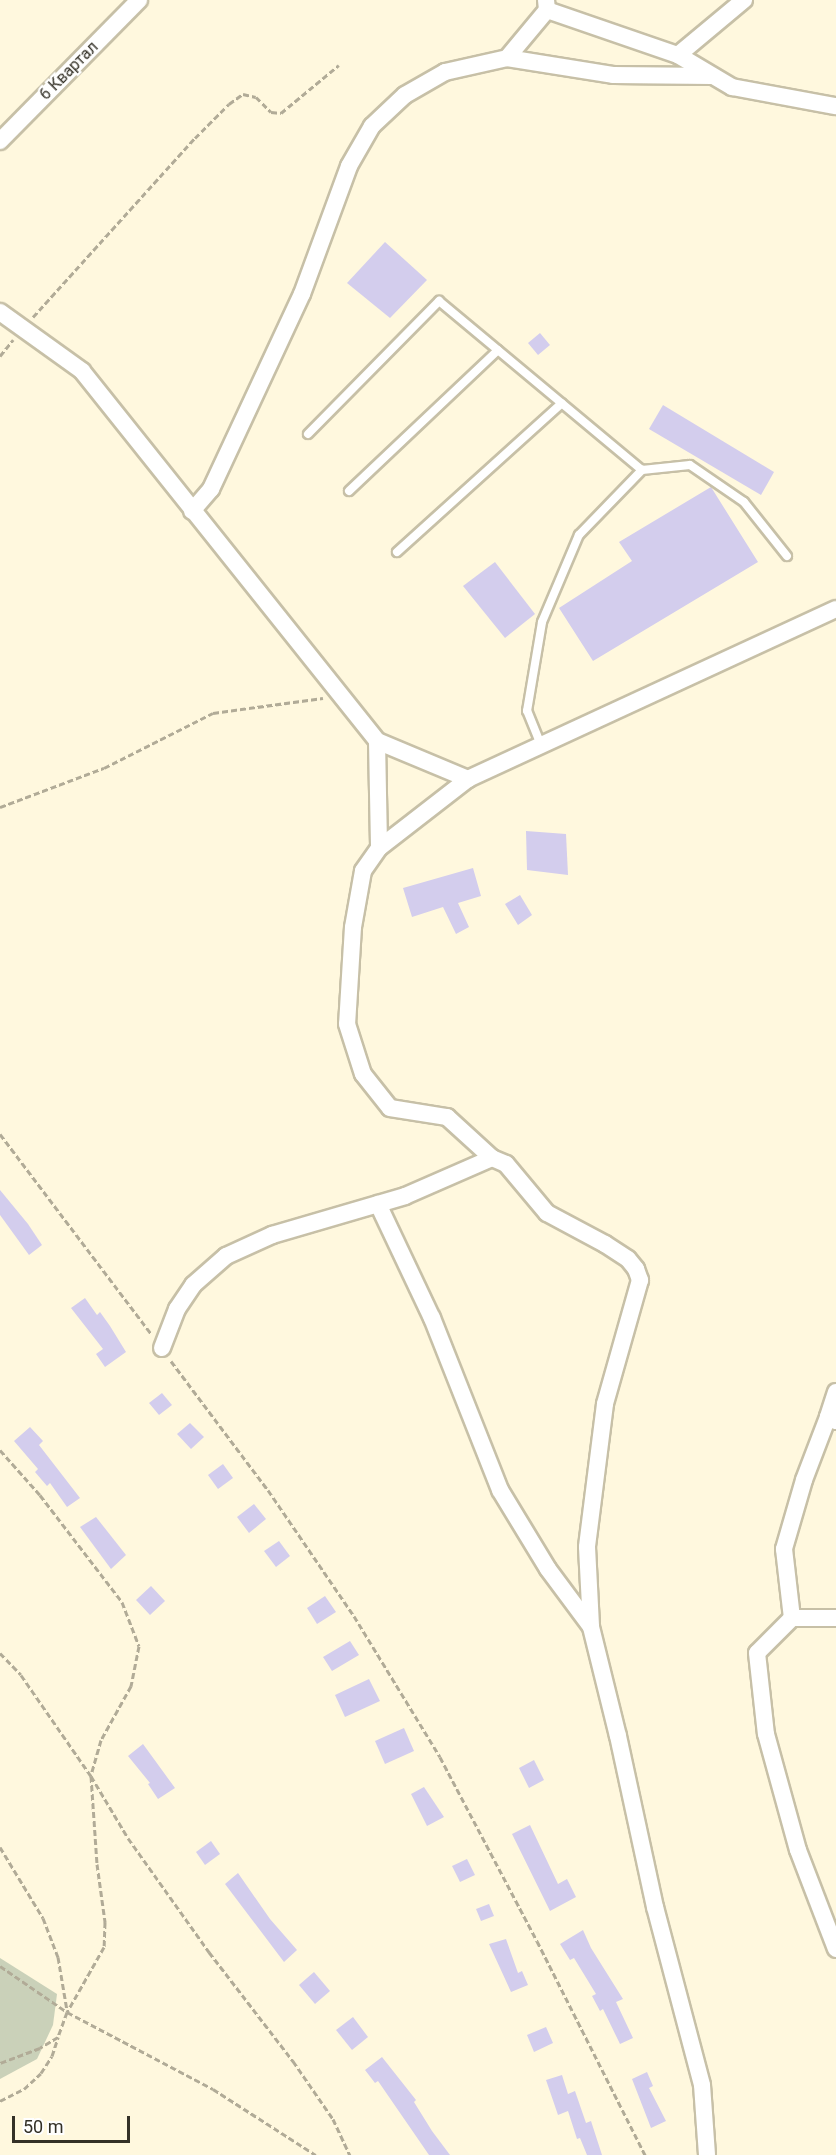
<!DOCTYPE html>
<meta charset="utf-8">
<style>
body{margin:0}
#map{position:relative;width:836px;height:2155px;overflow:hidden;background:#fff8de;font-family:Roboto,sans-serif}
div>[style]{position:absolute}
.green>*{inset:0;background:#cad1b9}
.building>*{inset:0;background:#d3cded}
.path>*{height:3px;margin-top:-1.5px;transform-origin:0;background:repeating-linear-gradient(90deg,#b1ab97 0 6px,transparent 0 9px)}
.roads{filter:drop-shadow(2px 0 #c7c0a7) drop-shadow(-2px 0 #c7c0a7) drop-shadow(0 2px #c7c0a7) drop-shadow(0 -2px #c7c0a7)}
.lane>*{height:8px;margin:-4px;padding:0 4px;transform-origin:4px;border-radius:4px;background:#fff}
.street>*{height:16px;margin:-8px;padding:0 8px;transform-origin:8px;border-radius:8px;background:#fff}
span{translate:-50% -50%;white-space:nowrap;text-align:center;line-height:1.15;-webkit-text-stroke:4.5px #fff;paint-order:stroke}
.street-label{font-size:16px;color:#343127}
.scale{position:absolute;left:12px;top:2116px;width:118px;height:27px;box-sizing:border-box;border:3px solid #343127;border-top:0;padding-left:8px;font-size:18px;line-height:21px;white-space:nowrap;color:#343127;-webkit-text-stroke:4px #fff;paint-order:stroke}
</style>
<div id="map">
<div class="green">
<div style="clip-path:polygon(0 1958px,57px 1994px,53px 2025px,37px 2059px,0 2079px)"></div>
</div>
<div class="building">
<div style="clip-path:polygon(385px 242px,427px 280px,390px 318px,347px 283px)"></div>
<div style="clip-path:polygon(540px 333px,550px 345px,538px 355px,528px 343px)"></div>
<div style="clip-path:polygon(663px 405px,774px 472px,761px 495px,649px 429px)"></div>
<div style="clip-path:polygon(711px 487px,758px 562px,593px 661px,559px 608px,632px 561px,619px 542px)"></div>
<div style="clip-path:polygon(495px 562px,535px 614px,505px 638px,463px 586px)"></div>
<div style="clip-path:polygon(526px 831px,566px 834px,568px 875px,527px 870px)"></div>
<div style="clip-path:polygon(473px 868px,481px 896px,458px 903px,469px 927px,456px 934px,443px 907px,412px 917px,403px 888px)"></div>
<div style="clip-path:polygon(520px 895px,532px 915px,518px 925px,505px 904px)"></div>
<div style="clip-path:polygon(0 1190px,28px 1224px,42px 1245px,29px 1255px,0 1215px)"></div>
<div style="clip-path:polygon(85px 1298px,97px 1315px,100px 1312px,110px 1326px,126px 1352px,105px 1367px,96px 1354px,103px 1349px,71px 1308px)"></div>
<div style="clip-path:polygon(162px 1393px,172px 1405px,159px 1415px,149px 1403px)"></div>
<div style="clip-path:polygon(190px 1423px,204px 1437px,191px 1449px,177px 1434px)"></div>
<div style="clip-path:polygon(30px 1427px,43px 1441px,39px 1445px,80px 1498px,67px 1507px,50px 1483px,47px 1486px,35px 1472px,38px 1469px,14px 1441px)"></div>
<div style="clip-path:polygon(223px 1464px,233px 1478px,218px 1489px,208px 1475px)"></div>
<div style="clip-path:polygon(254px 1504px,266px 1519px,249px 1533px,237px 1517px)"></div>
<div style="clip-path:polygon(96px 1517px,126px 1555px,111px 1569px,80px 1527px)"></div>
<div style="clip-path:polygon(279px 1541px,290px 1556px,276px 1567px,264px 1551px)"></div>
<div style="clip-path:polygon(151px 1586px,165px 1601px,150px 1615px,136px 1600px)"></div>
<div style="clip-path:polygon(325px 1596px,336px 1612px,317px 1624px,307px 1608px)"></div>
<div style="clip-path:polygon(350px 1641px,359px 1655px,332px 1671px,323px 1657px)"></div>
<div style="clip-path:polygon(369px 1679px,380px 1701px,345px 1717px,335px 1695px)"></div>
<div style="clip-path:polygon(404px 1728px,414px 1751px,385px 1764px,375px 1741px)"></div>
<div style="clip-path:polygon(143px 1744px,175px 1788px,158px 1799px,148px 1784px,150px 1783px,128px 1756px)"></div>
<div style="clip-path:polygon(534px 1760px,544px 1780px,529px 1788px,519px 1768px)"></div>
<div style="clip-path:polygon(424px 1787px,444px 1817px,427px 1826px,411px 1794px)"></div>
<div style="clip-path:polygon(530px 1825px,558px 1884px,567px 1879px,576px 1897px,550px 1911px,512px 1834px)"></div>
<div style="clip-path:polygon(211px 1841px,220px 1854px,205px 1865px,196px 1852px)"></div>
<div style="clip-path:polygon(467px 1859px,475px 1875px,460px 1882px,452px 1866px)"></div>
<div style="clip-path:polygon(238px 1873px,270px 1919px,297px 1950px,284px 1962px,225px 1884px)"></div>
<div style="clip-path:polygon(489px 1904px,494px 1916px,481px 1921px,476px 1909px)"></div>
<div style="clip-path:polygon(583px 1930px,591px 1948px,623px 1999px,616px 2002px,633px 2038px,620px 2044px,603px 2009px,600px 2011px,592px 1996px,596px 1994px,574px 1958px,570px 1960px,560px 1944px)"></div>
<div style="clip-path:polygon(506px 1939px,518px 1973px,522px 1971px,528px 1985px,511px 1992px,489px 1944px)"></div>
<div style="clip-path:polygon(314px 1972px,330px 1991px,315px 2004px,299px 1985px)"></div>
<div style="clip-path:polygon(353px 2017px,368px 2037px,352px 2050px,336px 2030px)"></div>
<div style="clip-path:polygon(546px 2027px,553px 2043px,534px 2052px,527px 2035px)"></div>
<div style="clip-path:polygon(382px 2057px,416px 2100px,414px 2102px,432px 2131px,450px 2155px,429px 2155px,378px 2081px,375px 2083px,365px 2070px)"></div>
<div style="clip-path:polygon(647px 2072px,653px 2086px,649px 2088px,666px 2121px,651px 2128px,632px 2079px)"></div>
<div style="clip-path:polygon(562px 2075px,568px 2094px,575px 2091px,586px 2123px,591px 2121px,602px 2155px,587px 2155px,580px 2138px,577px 2139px,568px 2111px,558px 2115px,546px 2080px)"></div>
</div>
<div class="path">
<div style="left:33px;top:317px;width:241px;rotate:-47.9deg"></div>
<div style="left:195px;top:138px;width:48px;rotate:-45deg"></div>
<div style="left:229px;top:104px;width:17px;rotate:-36deg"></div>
<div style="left:243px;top:94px;width:13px;rotate:13deg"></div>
<div style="left:256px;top:97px;width:21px;rotate:45deg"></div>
<div style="left:271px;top:112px;width:10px;rotate:6deg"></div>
<div style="left:281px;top:113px;width:75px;rotate:-39.6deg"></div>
<div style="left:0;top:356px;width:21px;rotate:-51deg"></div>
<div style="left:0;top:807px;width:111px;rotate:-20.6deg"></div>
<div style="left:104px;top:768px;width:122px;rotate:-26.8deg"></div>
<div style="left:213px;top:713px;width:111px;rotate:-7.8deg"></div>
<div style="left:0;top:1134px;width:251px;rotate:52.9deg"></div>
<div style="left:171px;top:1361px;width:161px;rotate:53.1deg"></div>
<div style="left:268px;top:1490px;width:153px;rotate:55.7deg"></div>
<div style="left:354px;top:1616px;width:165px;rotate:58.6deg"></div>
<div style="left:440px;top:1757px;width:208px;rotate:62.2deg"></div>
<div style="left:537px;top:1941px;width:240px;rotate:63.2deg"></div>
<div style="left:0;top:1450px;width:60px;rotate:48.4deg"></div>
<div style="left:40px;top:1495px;width:135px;rotate:52.5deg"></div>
<div style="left:122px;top:1602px;width:47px;rotate:68.9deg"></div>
<div style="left:139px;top:1646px;width:41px;rotate:101.3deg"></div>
<div style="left:131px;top:1686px;width:62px;rotate:119.1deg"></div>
<div style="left:101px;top:1740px;width:37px;rotate:106deg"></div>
<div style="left:91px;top:1776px;width:88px;rotate:86.1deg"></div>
<div style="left:97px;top:1864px;width:59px;rotate:82.1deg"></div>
<div style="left:105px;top:1922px;width:25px;rotate:92deg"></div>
<div style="left:104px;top:1947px;width:75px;rotate:119.6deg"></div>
<div style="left:67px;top:2012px;width:27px;rotate:110deg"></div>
<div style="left:58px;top:2037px;width:21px;rotate:149deg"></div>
<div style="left:40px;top:2048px;width:43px;rotate:159.4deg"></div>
<div style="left:0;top:1653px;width:30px;rotate:46deg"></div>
<div style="left:21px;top:1675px;width:123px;rotate:55.3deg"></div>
<div style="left:91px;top:1776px;width:72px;rotate:59.2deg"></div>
<div style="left:128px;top:1838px;width:140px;rotate:54.6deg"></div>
<div style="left:209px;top:1952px;width:138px;rotate:52.4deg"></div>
<div style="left:293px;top:2061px;width:70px;rotate:55.4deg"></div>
<div style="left:333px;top:2119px;width:40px;rotate:65deg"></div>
<div style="left:0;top:1847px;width:83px;rotate:58.8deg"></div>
<div style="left:43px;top:1918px;width:42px;rotate:69deg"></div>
<div style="left:58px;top:1957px;width:54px;rotate:80.4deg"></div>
<div style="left:0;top:1966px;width:81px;rotate:34.5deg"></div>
<div style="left:67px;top:2012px;width:165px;rotate:27.8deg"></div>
<div style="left:213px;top:2089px;width:122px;rotate:32.7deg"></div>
<div style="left:0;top:2101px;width:27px;rotate:-27deg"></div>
<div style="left:24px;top:2089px;width:23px;rotate:-43deg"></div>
<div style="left:41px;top:2073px;width:20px;rotate:-57deg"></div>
<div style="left:52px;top:2056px;width:20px;rotate:-72deg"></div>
</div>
<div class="roads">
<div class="lane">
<div style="left:308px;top:434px;width:187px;rotate:-45.4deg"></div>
<div style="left:439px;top:301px;width:264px;rotate:39.8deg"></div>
<div style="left:349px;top:491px;width:205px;rotate:-43.4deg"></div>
<div style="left:397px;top:552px;width:222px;rotate:-42.1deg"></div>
<div style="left:541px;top:745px;width:37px;rotate:-112deg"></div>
<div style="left:527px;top:711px;width:90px;rotate:-80.4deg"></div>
<div style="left:542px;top:622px;width:95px;rotate:-67deg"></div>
<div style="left:579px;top:535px;width:91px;rotate:-45.9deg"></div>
<div style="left:642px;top:470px;width:48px;rotate:-5.9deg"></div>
<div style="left:690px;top:465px;width:65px;rotate:34.4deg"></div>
<div style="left:744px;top:502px;width:69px;rotate:51.5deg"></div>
</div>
<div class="street">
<div style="left:546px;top:0;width:10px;rotate:84deg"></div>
<div style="left:547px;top:10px;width:139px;rotate:19deg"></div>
<div style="left:678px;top:55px;width:63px;rotate:30.7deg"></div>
<div style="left:732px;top:87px;width:105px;rotate:10.5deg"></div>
<div style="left:678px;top:55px;width:86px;rotate:-39.8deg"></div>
<div style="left:507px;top:58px;width:107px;rotate:9.1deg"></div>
<div style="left:613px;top:75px;width:99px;rotate:0.6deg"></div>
<div style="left:0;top:141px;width:198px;rotate:-45.4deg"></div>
<div style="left:0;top:312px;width:101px;rotate:35.7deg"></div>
<div style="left:82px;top:371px;width:473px;rotate:51.4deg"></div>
<div style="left:377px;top:741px;width:99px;rotate:22.7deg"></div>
<div style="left:468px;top:779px;width:405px;rotate:-24.8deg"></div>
<div style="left:192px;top:511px;width:29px;rotate:-49deg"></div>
<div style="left:211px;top:489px;width:215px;rotate:-65deg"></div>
<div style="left:302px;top:294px;width:136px;rotate:-69.8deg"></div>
<div style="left:349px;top:166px;width:46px;rotate:-60.1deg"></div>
<div style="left:372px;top:126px;width:45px;rotate:-43.2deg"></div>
<div style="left:405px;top:95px;width:46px;rotate:-29.9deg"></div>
<div style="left:445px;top:72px;width:64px;rotate:-12.7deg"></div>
<div style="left:507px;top:58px;width:62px;rotate:-50.2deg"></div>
<div style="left:377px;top:741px;width:107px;rotate:88.9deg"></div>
<div style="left:468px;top:779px;width:113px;rotate:142.2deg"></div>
<div style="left:379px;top:848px;width:28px;rotate:125deg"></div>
<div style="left:363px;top:871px;width:57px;rotate:100.1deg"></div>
<div style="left:353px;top:927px;width:97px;rotate:93.5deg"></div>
<div style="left:347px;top:1024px;width:52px;rotate:72.3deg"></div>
<div style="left:363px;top:1074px;width:43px;rotate:51.5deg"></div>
<div style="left:390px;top:1108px;width:58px;rotate:9deg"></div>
<div style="left:447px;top:1117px;width:61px;rotate:42.3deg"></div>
<div style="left:492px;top:1158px;width:15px;rotate:23deg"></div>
<div style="left:506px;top:1164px;width:64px;rotate:50.1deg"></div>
<div style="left:547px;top:1213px;width:66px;rotate:28.1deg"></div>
<div style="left:605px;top:1244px;width:27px;rotate:33deg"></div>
<div style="left:628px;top:1259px;width:13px;rotate:51deg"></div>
<div style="left:636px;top:1269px;width:12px;rotate:70deg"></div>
<div style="left:640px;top:1280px;width:129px;rotate:105.8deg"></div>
<div style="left:605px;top:1404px;width:144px;rotate:97.2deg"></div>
<div style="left:587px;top:1547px;width:80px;rotate:87.1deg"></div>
<div style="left:591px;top:1627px;width:112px;rotate:76.1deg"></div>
<div style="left:618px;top:1736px;width:175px;rotate:77.8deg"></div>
<div style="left:655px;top:1907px;width:184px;rotate:75.2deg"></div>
<div style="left:702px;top:2085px;width:70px;rotate:85.9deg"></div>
<div style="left:378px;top:1204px;width:126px;rotate:64.7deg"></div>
<div style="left:432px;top:1318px;width:185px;rotate:68.4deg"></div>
<div style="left:500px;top:1490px;width:92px;rotate:58.7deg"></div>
<div style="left:548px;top:1569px;width:72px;rotate:53.4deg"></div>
<div style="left:162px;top:1348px;width:42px;rotate:-69deg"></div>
<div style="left:177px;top:1309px;width:29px;rotate:-56deg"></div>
<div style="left:193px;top:1285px;width:44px;rotate:-41.3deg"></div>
<div style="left:226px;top:1256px;width:51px;rotate:-24.5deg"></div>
<div style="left:272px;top:1235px;width:139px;rotate:-16.3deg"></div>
<div style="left:405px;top:1196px;width:95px;rotate:-23.6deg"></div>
<div style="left:836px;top:1392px;width:26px;rotate:108deg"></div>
<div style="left:828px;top:1417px;width:9px;rotate:27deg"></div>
<div style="left:828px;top:1417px;width:67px;rotate:110.9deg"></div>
<div style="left:804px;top:1480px;width:72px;rotate:106.2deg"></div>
<div style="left:784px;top:1549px;width:69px;rotate:83.4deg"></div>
<div style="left:792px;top:1618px;width:49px;rotate:135deg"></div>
<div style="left:757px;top:1653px;width:81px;rotate:83.7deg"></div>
<div style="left:766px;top:1734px;width:120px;rotate:74.6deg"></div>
<div style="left:798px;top:1850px;width:106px;rotate:69deg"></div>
<div style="left:792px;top:1618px;width:44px"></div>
</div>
</div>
<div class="street-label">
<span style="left:69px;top:71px;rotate:-45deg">6 Квартал</span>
</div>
<div class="scale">50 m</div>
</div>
